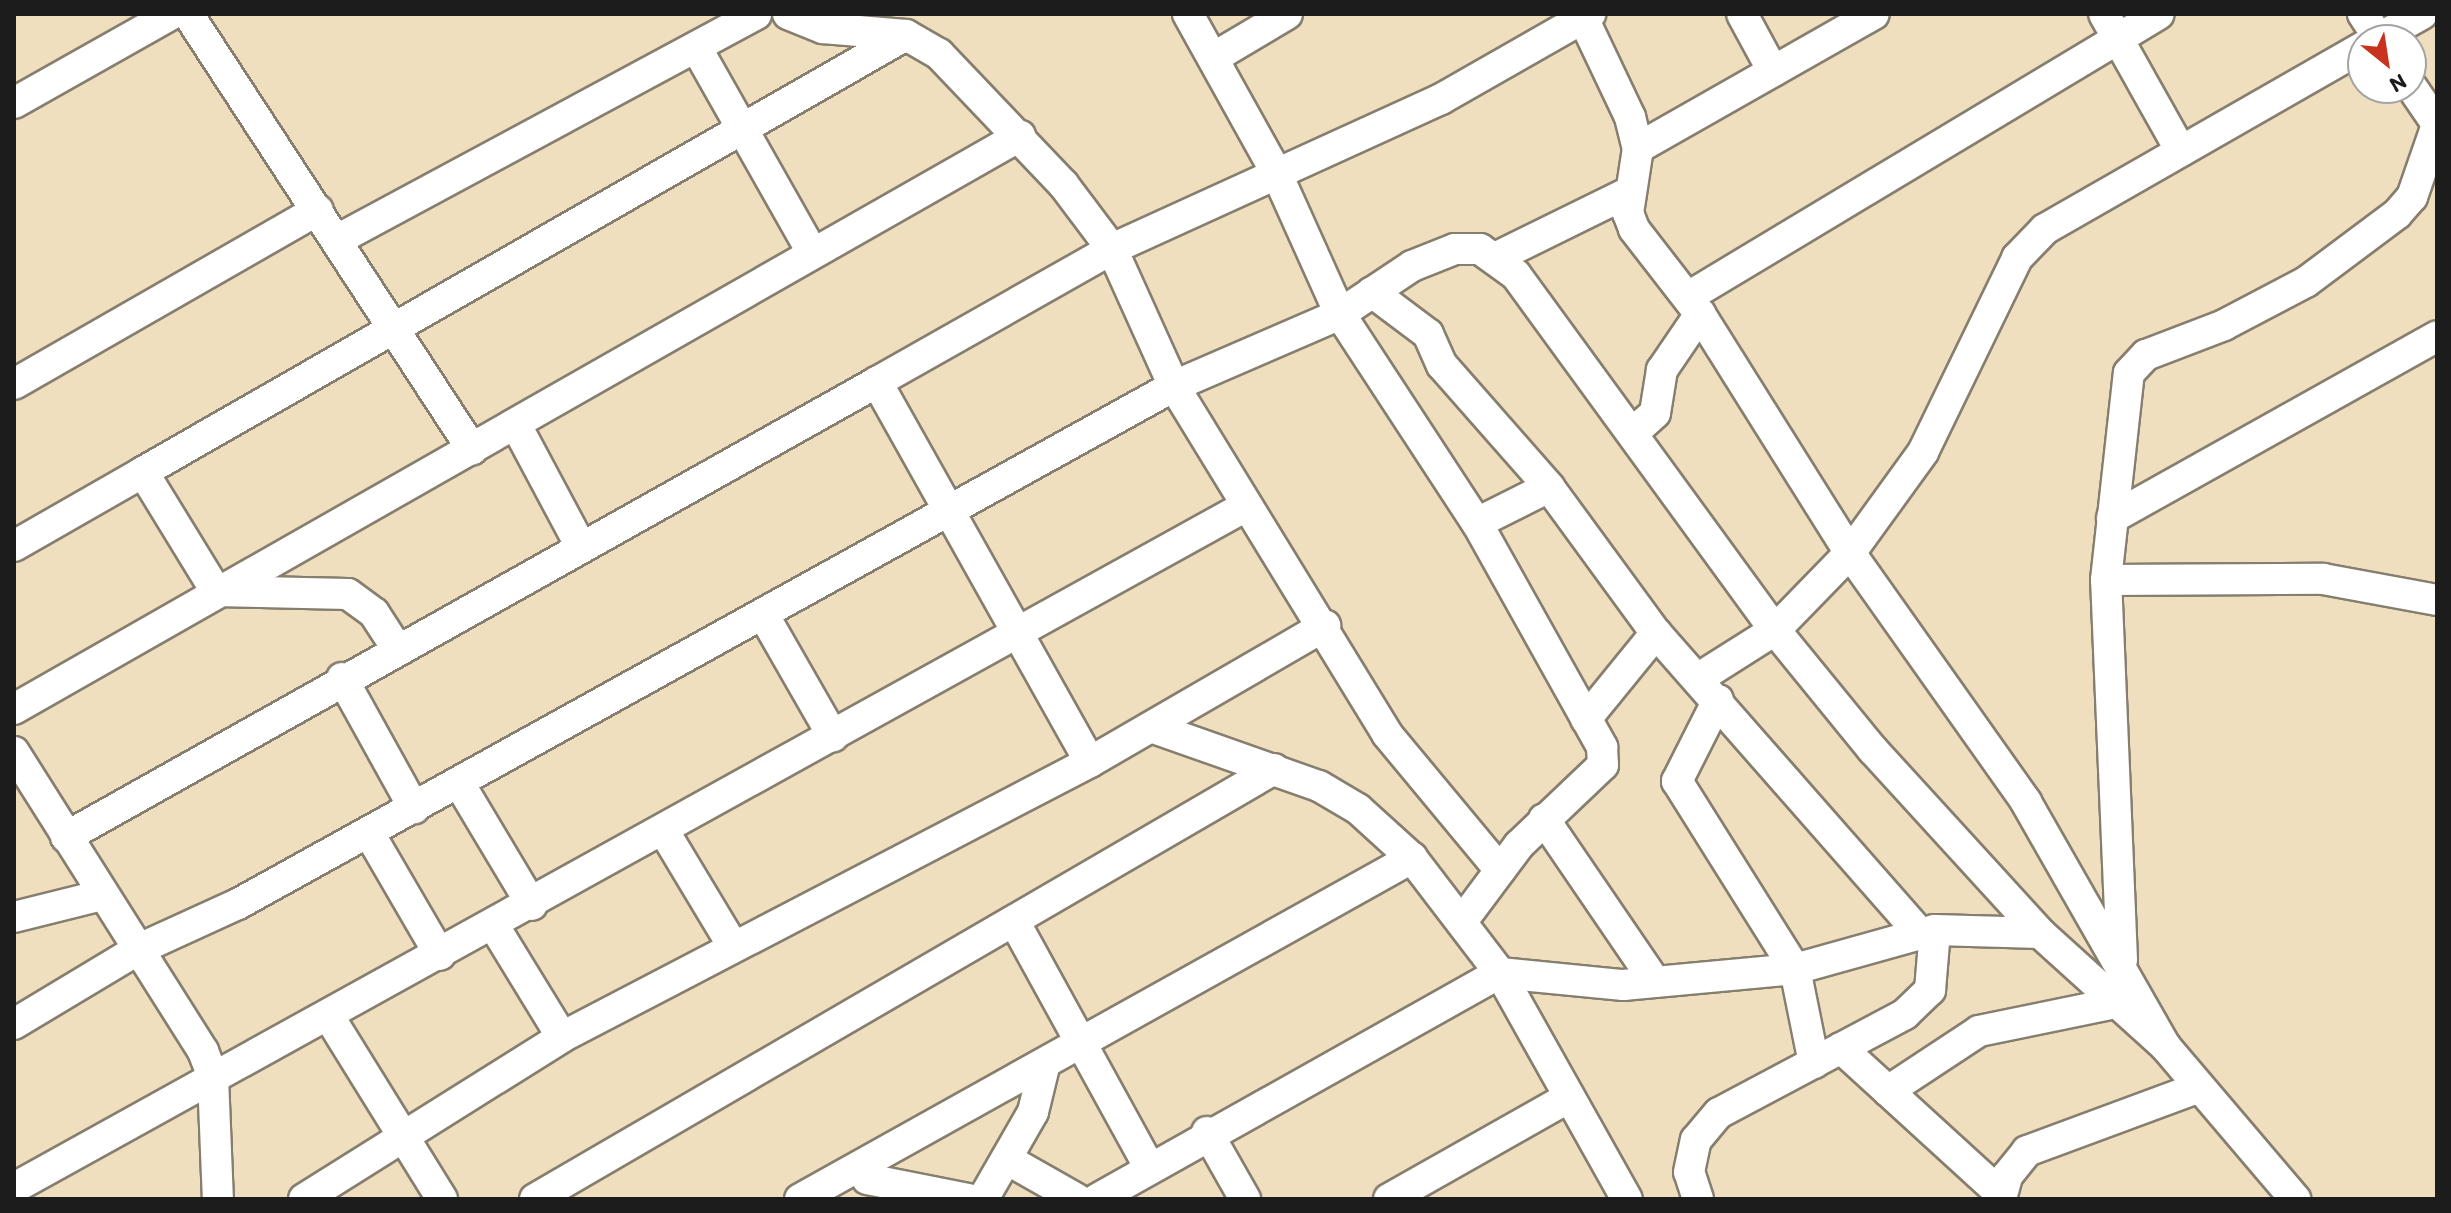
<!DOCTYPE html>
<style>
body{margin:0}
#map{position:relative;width:2451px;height:1213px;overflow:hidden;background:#f0dfbf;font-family:Itim,sans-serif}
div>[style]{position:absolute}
.roads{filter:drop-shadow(2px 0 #867e6e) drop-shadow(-2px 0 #867e6e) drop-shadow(0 2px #867e6e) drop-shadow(0 -2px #867e6e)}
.minor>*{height:30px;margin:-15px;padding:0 15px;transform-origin:15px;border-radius:15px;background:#fff}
span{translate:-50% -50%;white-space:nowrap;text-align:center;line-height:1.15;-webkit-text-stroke:6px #fff;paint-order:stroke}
.frame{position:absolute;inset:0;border:16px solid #1c1c1c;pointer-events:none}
.north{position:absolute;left:2347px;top:24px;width:80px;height:80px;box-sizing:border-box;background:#fff;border:2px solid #a4a4a4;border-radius:50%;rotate:150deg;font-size:22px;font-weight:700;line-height:32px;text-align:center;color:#1c1c1c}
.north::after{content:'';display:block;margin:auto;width:28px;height:36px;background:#c8321e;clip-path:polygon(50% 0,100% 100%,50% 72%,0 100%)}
</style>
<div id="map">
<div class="roads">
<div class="minor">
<div style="left:188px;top:14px;width:520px;rotate:56.86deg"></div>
<div style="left:788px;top:14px;width:38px;rotate:22deg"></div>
<div style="left:823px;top:28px;width:83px;rotate:4.8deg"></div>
<div style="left:906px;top:35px;width:38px;rotate:30deg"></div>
<div style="left:939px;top:54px;width:180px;rotate:46.4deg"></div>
<div style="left:1063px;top:184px;width:81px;rotate:53deg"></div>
<div style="left:1112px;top:249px;width:150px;rotate:65.7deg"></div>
<div style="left:1174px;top:386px;width:408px;rotate:58.5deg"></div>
<div style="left:1387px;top:734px;width:177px;rotate:50.3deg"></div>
<div style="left:1188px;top:14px;width:183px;rotate:60.9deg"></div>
<div style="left:1277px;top:174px;width:154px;rotate:65.8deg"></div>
<div style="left:1340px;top:314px;width:250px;rotate:56.8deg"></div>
<div style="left:1477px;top:523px;width:257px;rotate:60.8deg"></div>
<div style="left:1602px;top:747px;width:18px;rotate:87deg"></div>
<div style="left:1603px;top:765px;width:116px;rotate:136.4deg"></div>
<div style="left:1519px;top:845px;width:94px;rotate:126.7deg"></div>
<div style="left:1742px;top:14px;width:65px;rotate:61.5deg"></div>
<div style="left:2104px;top:14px;width:157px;rotate:60.7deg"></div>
<div style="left:2363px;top:14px;width:31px;rotate:57deg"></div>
<div style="left:1583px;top:18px;width:110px;rotate:64.6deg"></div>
<div style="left:1630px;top:117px;width:32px;rotate:76deg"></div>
<div style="left:1638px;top:148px;width:66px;rotate:98.7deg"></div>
<div style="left:1628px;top:213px;width:17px;rotate:69deg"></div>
<div style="left:1634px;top:229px;width:108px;rotate:52.2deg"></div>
<div style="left:1700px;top:314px;width:282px;rotate:57.9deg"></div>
<div style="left:1850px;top:553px;width:305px;rotate:54.7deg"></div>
<div style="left:2026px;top:802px;width:281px;rotate:60.3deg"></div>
<div style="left:2165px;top:1046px;width:201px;rotate:49.6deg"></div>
<div style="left:2376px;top:40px;width:53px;rotate:-29.5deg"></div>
<div style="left:696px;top:47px;width:236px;rotate:60.5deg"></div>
<div style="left:1213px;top:58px;width:86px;rotate:-30.7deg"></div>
<div style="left:2411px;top:86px;width:46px;rotate:55.6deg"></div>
<div style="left:14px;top:103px;width:181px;rotate:-29.4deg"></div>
<div style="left:1638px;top:148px;width:271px;rotate:-29.6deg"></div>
<div style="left:337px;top:240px;width:476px;rotate:-28.3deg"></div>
<div style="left:1497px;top:257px;width:147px;rotate:-26.2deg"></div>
<div style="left:1372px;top:292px;width:70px;rotate:36.9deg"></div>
<div style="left:1428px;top:334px;width:34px;rotate:66deg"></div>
<div style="left:1442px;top:365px;width:162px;rotate:48.7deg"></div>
<div style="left:1549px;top:487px;width:181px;rotate:53.8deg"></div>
<div style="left:1656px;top:633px;width:402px;rotate:48.7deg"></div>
<div style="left:1688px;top:297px;width:549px;rotate:-31deg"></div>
<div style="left:14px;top:384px;width:350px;rotate:-29.8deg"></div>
<div style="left:516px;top:425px;width:136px;rotate:61.9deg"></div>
<div style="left:1634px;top:432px;width:28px;rotate:-42deg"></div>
<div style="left:1655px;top:413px;width:44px;rotate:-80.8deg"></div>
<div style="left:1662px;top:370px;width:68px;rotate:-55.8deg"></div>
<div style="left:143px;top:472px;width:879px;rotate:-29.8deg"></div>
<div style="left:2112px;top:518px;width:372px;rotate:-29.2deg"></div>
<div style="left:1477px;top:523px;width:80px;rotate:-26.6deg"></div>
<div style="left:14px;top:546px;width:149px;rotate:-29.8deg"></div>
<div style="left:143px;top:472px;width:140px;rotate:58.5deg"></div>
<div style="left:216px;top:591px;width:132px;rotate:1.3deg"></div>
<div style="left:348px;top:594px;width:32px;rotate:36deg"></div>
<div style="left:374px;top:613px;width:40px;rotate:57.1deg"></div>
<div style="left:2106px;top:580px;width:217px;rotate:-0.3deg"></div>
<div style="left:2323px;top:579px;width:116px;rotate:10.4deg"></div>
<div style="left:763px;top:614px;width:141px;rotate:60.2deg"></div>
<div style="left:342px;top:678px;width:149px;rotate:61deg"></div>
<div style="left:1699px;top:678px;width:90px;rotate:-32.3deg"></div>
<div style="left:1775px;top:630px;width:107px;rotate:-45.8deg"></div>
<div style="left:1850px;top:553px;width:125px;rotate:-54.1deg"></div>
<div style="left:1923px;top:452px;width:216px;rotate:-64.1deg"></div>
<div style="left:2017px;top:258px;width:40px;rotate:-46deg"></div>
<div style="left:2045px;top:229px;width:366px;rotate:-29.8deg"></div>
<div style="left:1718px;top:700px;width:91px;rotate:116.8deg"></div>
<div style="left:1677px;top:781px;width:222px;rotate:57.9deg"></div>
<div style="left:1795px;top:969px;width:96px;rotate:78.6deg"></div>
<div style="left:14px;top:709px;width:1158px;rotate:-29.67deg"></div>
<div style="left:1586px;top:719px;width:111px;rotate:-50.9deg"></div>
<div style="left:1151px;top:727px;width:178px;rotate:19.4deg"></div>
<div style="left:1319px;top:786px;width:45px;rotate:30.5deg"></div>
<div style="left:1358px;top:809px;width:73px;rotate:42.2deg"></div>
<div style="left:1412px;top:858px;width:145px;rotate:52.6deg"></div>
<div style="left:1500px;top:973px;width:259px;rotate:60.7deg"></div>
<div style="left:14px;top:752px;width:354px;rotate:57.7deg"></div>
<div style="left:203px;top:1051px;width:28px;rotate:69deg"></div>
<div style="left:213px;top:1077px;width:122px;rotate:87.7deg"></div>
<div style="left:1090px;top:762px;width:436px;rotate:-119.3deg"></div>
<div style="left:877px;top:382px;width:270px;rotate:-29.5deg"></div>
<div style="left:1112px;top:249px;width:362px;rotate:-24.5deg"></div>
<div style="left:1441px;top:99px;width:172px;rotate:-29.7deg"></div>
<div style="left:459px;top:783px;width:142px;rotate:59.1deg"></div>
<div style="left:1544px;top:819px;width:197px;rotate:55.7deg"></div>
<div style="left:369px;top:833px;width:141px;rotate:59.8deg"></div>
<div style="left:665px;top:833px;width:128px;rotate:59deg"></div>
<div style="left:66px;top:837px;width:930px;rotate:-29.29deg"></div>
<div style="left:14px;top:917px;width:91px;rotate:-14deg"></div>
<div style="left:1014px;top:921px;width:278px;rotate:61.2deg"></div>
<div style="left:494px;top:926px;width:130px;rotate:58.5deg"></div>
<div style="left:2122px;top:960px;width:380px;rotate:-92.4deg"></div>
<div style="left:2106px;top:580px;width:208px;rotate:-83.7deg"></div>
<div style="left:2129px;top:373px;width:25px;rotate:-47deg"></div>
<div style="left:2146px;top:355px;width:84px;rotate:-21deg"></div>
<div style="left:2224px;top:325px;width:93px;rotate:-27.7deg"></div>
<div style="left:2306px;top:282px;width:114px;rotate:-36.8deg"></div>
<div style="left:2397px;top:214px;width:23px;rotate:-49deg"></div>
<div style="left:2412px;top:197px;width:76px;rotate:-70.9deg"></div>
<div style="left:328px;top:1015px;width:216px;rotate:58.2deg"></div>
<div style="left:14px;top:1024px;width:144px;rotate:-31deg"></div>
<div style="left:137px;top:950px;width:111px;rotate:-24.5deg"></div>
<div style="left:238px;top:904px;width:1070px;rotate:-28.96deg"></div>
<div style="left:1174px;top:386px;width:181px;rotate:-23.4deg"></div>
<div style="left:1340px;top:314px;width:87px;rotate:-33.7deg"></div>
<div style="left:1412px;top:266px;width:46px;rotate:-21.6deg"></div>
<div style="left:1455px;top:249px;width:25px"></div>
<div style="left:1480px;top:249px;width:44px;rotate:35.8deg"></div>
<div style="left:1516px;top:275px;width:439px;rotate:53.9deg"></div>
<div style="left:1775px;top:630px;width:155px;rotate:50.8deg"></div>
<div style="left:1873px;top:750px;width:248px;rotate:47.6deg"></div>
<div style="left:2040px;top:933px;width:169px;rotate:42.1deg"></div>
<div style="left:1841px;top:1048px;width:218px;rotate:42.4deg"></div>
<div style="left:1888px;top:1091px;width:109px;rotate:-33.4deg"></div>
<div style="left:1979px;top:1031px;width:139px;rotate:-11.6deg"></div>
<div style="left:1207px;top:1132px;width:77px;rotate:60.4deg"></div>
<div style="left:1010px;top:1161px;width:77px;rotate:29.6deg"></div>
<div style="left:867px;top:1179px;width:103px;rotate:11.2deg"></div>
<div style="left:14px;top:1188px;width:1408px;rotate:-28.97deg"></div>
<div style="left:304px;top:1199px;width:305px;rotate:-32.1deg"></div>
<div style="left:562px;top:1037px;width:595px;rotate:-27.51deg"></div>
<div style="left:1090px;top:762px;width:272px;rotate:-30.1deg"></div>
<div style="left:535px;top:1199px;width:855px;rotate:-30.19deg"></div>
<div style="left:800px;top:1199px;width:701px;rotate:-29.13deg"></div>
<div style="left:983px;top:1199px;width:100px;rotate:-60.1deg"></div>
<div style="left:1033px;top:1112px;width:46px;rotate:-76.3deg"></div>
<div style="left:1097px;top:1199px;width:462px;rotate:-29.3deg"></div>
<div style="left:1500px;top:973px;width:124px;rotate:5.6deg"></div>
<div style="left:1623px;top:985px;width:173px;rotate:-5.3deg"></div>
<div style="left:1795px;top:969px;width:145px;rotate:-15.6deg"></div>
<div style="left:1935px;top:930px;width:105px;rotate:1.6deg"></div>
<div style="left:1389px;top:1199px;width:207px;rotate:-29.5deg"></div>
<div style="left:1698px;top:1199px;width:28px;rotate:-108deg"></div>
<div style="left:1689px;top:1172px;width:33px;rotate:-78deg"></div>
<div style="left:1696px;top:1140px;width:35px;rotate:-50deg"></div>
<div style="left:1719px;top:1113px;width:211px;rotate:-28deg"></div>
<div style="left:1905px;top:1014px;width:35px;rotate:-44deg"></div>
<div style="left:1930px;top:990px;width:60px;rotate:-85.2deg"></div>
<div style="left:2001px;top:1199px;width:24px;rotate:-75deg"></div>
<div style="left:2007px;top:1176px;width:32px;rotate:-51deg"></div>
<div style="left:2027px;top:1151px;width:181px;rotate:-20.3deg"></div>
</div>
</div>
<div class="frame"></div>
<div class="north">N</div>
</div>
